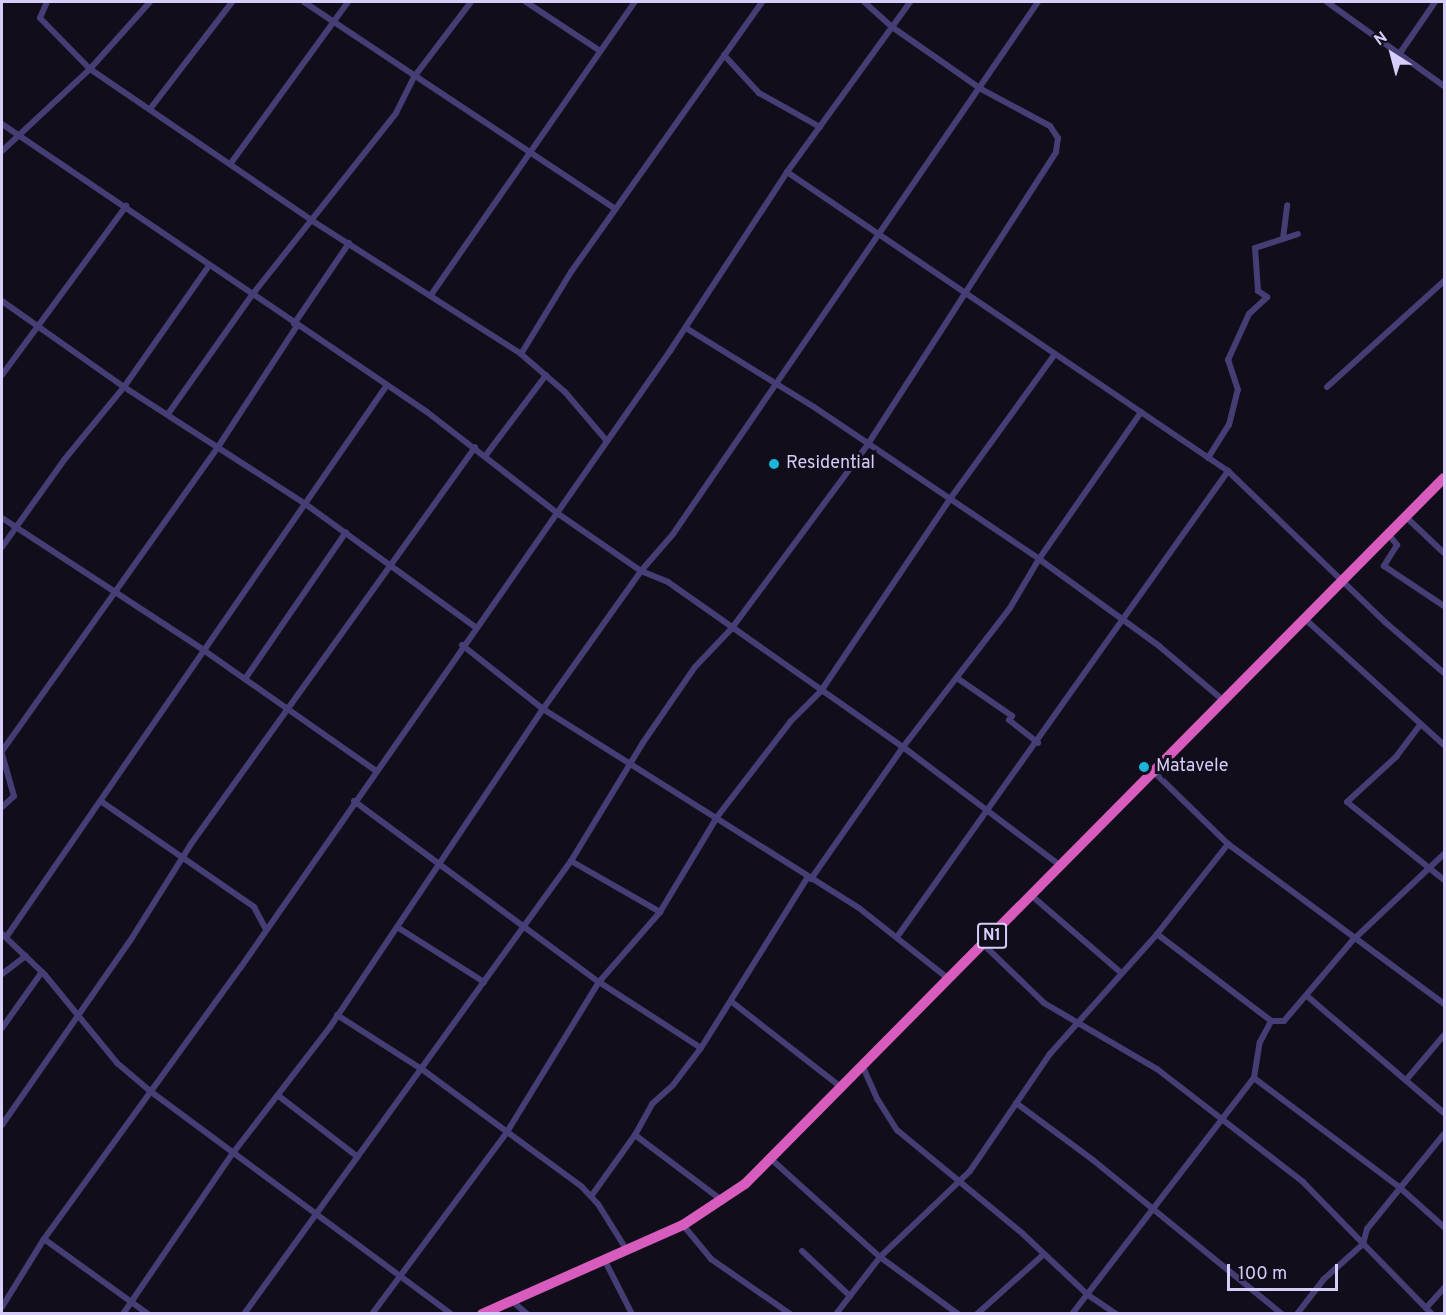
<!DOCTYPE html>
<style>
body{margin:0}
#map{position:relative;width:1446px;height:1315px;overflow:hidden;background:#110d1b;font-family:Overpass,sans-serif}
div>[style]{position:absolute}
.minor>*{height:6px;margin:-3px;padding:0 3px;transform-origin:3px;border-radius:3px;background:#453e75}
.trunk>*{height:10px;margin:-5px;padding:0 5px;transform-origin:5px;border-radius:5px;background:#d85cbe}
.dots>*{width:16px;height:16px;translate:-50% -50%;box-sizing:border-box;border:3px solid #110d1b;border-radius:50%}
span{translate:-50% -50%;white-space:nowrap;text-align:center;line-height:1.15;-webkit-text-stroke:6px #110d1b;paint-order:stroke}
.shield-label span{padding:2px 4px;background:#110d1b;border:2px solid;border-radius:4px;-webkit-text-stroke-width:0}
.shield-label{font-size:16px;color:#d6cef9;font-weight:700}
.poi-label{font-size:18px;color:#d6cef9}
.left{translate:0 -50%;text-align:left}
.frame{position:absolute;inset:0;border:3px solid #d6cef9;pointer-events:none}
.north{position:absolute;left:1362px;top:24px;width:60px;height:60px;-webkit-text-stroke:4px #110d1b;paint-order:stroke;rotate:324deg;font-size:16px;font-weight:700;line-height:24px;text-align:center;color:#d6cef9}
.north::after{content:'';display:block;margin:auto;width:21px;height:27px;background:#d6cef9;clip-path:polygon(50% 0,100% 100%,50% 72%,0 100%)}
.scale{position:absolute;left:1227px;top:1264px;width:111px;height:27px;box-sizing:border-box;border:3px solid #d6cef9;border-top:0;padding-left:8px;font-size:18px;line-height:21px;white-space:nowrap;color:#d6cef9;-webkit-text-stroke:4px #110d1b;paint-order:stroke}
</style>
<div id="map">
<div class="minor">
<div style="left:47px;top:2px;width:17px;rotate:114deg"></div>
<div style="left:40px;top:18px;width:71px;rotate:45.6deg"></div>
<div style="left:90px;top:69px;width:268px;rotate:34.3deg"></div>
<div style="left:311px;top:220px;width:249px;rotate:32.5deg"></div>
<div style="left:521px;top:354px;width:58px;rotate:40.8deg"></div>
<div style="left:565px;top:392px;width:63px;rotate:49.5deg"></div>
<div style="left:304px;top:2px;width:374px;rotate:33.6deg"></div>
<div style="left:526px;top:2px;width:89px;rotate:33.5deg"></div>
<div style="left:1327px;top:2px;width:144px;rotate:35.7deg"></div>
<div style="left:1400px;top:53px;width:62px;rotate:-55.5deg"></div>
<div style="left:724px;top:55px;width:52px;rotate:47.4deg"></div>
<div style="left:759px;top:93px;width:70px;rotate:29.1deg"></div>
<div style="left:150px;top:109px;width:135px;rotate:-52.5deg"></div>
<div style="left:2px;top:124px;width:513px;rotate:34.12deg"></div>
<div style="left:427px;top:412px;width:165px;rotate:37.8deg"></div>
<div style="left:557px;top:513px;width:102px;rotate:34.6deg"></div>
<div style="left:641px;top:571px;width:29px;rotate:22deg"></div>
<div style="left:668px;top:582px;width:287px;rotate:35.1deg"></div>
<div style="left:903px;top:747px;width:198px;rotate:37deg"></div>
<div style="left:2px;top:151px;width:120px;rotate:-43deg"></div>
<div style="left:90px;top:69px;width:90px;rotate:-48.2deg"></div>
<div style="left:231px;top:163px;width:199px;rotate:-54deg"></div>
<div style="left:787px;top:172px;width:533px;rotate:34.14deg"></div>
<div style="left:1228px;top:471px;width:218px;rotate:43.9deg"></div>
<div style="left:1385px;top:622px;width:78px;rotate:40.8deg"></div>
<div style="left:1283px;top:239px;width:34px;rotate:-83deg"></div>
<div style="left:431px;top:295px;width:357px;rotate:-55.2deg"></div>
<div style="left:2px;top:301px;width:149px;rotate:35.2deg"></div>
<div style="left:124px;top:387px;width:214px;rotate:32.8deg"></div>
<div style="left:304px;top:503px;width:211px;rotate:35.9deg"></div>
<div style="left:294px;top:324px;width:98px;rotate:-55.8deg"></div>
<div style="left:686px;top:328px;width:150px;rotate:31.7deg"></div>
<div style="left:814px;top:407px;width:272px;rotate:34deg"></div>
<div style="left:1039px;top:559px;width:148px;rotate:35.9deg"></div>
<div style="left:1159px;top:646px;width:85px;rotate:40.2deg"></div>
<div style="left:521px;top:354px;width:96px;rotate:-58.6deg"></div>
<div style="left:571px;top:272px;width:331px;rotate:-54.7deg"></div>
<div style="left:2px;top:375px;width:210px;rotate:-53.7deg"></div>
<div style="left:1327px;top:387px;width:158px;rotate:-42.2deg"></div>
<div style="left:168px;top:414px;width:146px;rotate:-54.8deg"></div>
<div style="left:252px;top:295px;width:232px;rotate:-51.6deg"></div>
<div style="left:396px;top:113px;width:40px;rotate:-63.4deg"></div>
<div style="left:414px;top:77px;width:94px;rotate:-52.8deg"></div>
<div style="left:486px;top:455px;width:100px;rotate:-53.1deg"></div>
<div style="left:1208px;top:458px;width:39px;rotate:-58deg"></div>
<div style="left:1229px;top:425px;width:36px;rotate:-76deg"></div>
<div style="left:1238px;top:390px;width:32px;rotate:-108deg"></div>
<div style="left:1228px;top:360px;width:51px;rotate:-65.5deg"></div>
<div style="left:1249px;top:314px;width:25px;rotate:-43deg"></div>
<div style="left:1267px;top:297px;width:11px;rotate:-146deg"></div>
<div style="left:1258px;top:291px;width:43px;rotate:-94deg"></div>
<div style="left:1255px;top:248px;width:45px;rotate:-18deg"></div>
<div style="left:1406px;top:517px;width:52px;rotate:43.5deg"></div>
<div style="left:2px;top:518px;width:239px;rotate:33.2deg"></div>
<div style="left:202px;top:649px;width:211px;rotate:35deg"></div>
<div style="left:1389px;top:535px;width:13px;rotate:51deg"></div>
<div style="left:1397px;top:545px;width:25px;rotate:122deg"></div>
<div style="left:1384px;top:566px;width:72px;rotate:33.7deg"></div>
<div style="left:2px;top:547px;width:107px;rotate:-54.5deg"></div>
<div style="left:64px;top:460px;width:94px;rotate:-50.6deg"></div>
<div style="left:124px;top:387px;width:146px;rotate:-55deg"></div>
<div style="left:1305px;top:619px;width:188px;rotate:42.2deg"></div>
<div style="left:462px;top:645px;width:103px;rotate:38.3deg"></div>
<div style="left:543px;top:709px;width:373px;rotate:32.2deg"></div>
<div style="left:859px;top:908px;width:115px;rotate:38.3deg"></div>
<div style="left:957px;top:678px;width:67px;rotate:34.6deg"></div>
<div style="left:1012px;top:716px;width:5px;rotate:127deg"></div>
<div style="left:1009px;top:720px;width:37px;rotate:38deg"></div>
<div style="left:245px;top:679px;width:178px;rotate:-55.5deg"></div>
<div style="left:1420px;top:725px;width:39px;rotate:127deg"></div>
<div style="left:1397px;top:756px;width:68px;rotate:137.4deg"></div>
<div style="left:1347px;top:802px;width:124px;rotate:38.8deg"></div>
<div style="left:2px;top:751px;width:373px;rotate:-54.6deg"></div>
<div style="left:218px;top:447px;width:145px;rotate:-56.9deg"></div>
<div style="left:2px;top:754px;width:44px;rotate:74.1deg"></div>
<div style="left:14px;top:796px;width:16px;rotate:137deg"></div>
<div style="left:1155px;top:773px;width:102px;rotate:44.2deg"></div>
<div style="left:1228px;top:844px;width:269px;rotate:36.5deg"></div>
<div style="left:354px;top:801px;width:305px;rotate:36.5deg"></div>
<div style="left:599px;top:982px;width:121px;rotate:32.9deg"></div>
<div style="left:102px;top:802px;width:185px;rotate:34.6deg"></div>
<div style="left:254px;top:907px;width:26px;rotate:62deg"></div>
<div style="left:571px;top:861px;width:103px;rotate:29.8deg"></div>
<div style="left:811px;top:879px;width:161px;rotate:-55.1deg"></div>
<div style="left:903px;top:747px;width:175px;rotate:-52.4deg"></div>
<div style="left:1010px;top:608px;width:57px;rotate:-59.4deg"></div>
<div style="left:1039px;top:559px;width:179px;rotate:-55.2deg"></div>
<div style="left:1032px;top:896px;width:116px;rotate:40.8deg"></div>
<div style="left:397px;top:927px;width:103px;rotate:32.3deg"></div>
<div style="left:2px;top:934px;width:59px;rotate:43.6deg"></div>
<div style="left:45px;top:975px;width:114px;rotate:50.7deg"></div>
<div style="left:117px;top:1063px;width:43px;rotate:40.3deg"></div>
<div style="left:150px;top:1091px;width:375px;rotate:36.5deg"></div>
<div style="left:1157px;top:934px;width:143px;rotate:37.3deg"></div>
<div style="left:7px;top:936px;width:669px;rotate:-55.41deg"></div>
<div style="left:897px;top:937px;width:572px;rotate:-54.61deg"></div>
<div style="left:984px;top:945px;width:83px;rotate:44deg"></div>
<div style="left:1044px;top:1003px;width:131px;rotate:30.3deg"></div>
<div style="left:1157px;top:1069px;width:185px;rotate:37.7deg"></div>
<div style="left:1303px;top:1182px;width:185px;rotate:45.7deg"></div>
<div style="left:2px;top:974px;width:30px;rotate:-37deg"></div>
<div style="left:1307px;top:996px;width:180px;rotate:40.5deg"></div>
<div style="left:732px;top:1002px;width:140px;rotate:38deg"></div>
<div style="left:337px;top:1015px;width:102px;rotate:32.6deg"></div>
<div style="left:423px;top:1070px;width:197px;rotate:36.3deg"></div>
<div style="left:582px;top:1187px;width:23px;rotate:47deg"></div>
<div style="left:598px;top:1204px;width:53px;rotate:58.1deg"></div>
<div style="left:2px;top:1028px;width:69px;rotate:-54.5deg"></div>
<div style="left:863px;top:1067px;width:36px;rotate:66deg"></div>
<div style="left:878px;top:1100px;width:36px;rotate:58deg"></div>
<div style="left:897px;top:1130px;width:163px;rotate:39.5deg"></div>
<div style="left:1023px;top:1234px;width:89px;rotate:43.2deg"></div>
<div style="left:1088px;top:1295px;width:34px;rotate:34deg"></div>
<div style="left:1254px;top:1078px;width:180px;rotate:36.9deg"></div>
<div style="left:1398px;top:1186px;width:62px;rotate:41.7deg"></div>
<div style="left:1407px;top:1079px;width:57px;rotate:-49.9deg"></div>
<div style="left:280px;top:1097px;width:98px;rotate:37.6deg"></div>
<div style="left:1016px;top:1103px;width:96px;rotate:36.5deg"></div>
<div style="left:1093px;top:1160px;width:244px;rotate:39.2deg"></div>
<div style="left:2px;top:1125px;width:224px;rotate:-55.2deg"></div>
<div style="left:130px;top:941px;width:115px;rotate:-57.8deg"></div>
<div style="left:191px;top:844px;width:488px;rotate:-54.4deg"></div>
<div style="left:635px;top:1135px;width:110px;rotate:36.9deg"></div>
<div style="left:771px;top:1159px;width:147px;rotate:42deg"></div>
<div style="left:880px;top:1257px;width:97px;rotate:36.2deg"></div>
<div style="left:592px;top:1195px;width:74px;rotate:-54.4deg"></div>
<div style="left:635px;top:1135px;width:35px;rotate:-61deg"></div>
<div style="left:652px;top:1104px;width:28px;rotate:-42deg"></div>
<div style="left:673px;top:1085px;width:46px;rotate:-52.9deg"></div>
<div style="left:701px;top:1048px;width:202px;rotate:-58deg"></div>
<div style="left:683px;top:1225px;width:44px;rotate:50.5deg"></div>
<div style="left:711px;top:1259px;width:96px;rotate:34.8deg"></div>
<div style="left:44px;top:1239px;width:128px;rotate:35.8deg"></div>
<div style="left:802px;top:1251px;width:66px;rotate:43.2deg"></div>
<div style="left:604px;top:1259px;width:62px;rotate:63deg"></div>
<div style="left:512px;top:1301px;width:20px;rotate:41deg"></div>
<div style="left:2px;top:1307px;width:80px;rotate:-58.3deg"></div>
<div style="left:44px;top:1239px;width:336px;rotate:-54.1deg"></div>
<div style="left:241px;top:967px;width:751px;rotate:-55.15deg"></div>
<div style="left:670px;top:351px;width:214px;rotate:-56.8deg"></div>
<div style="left:787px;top:172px;width:210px;rotate:-54.1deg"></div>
<div style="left:1426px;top:1308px;width:27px;rotate:-48deg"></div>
<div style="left:123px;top:1314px;width:195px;rotate:-55.7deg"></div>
<div style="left:233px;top:1153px;width:159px;rotate:-52.4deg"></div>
<div style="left:330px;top:1027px;width:383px;rotate:-56.2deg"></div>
<div style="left:543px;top:709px;width:169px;rotate:-54.6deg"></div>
<div style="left:641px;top:571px;width:49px;rotate:-49.1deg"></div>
<div style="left:673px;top:534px;width:645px;rotate:-55.55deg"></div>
<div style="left:244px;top:1314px;width:559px;rotate:-54.18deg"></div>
<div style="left:571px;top:861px;width:137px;rotate:-58.7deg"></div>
<div style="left:642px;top:744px;width:93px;rotate:-55.5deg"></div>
<div style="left:695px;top:667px;width:54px;rotate:-46.5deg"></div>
<div style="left:732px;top:628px;width:229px;rotate:-53.5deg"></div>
<div style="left:868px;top:444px;width:347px;rotate:-57.2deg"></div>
<div style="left:1056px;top:152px;width:14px;rotate:-82deg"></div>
<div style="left:1058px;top:138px;width:14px;rotate:-124deg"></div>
<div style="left:1050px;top:126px;width:78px;rotate:-151.8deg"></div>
<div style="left:981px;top:89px;width:108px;rotate:-145.1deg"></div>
<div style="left:892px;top:27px;width:38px;rotate:-138deg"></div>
<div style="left:372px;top:1314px;width:227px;rotate:-53.4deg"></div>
<div style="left:507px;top:1132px;width:176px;rotate:-58.5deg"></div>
<div style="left:599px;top:982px;width:93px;rotate:-48.9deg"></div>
<div style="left:660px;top:912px;width:111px;rotate:-59deg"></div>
<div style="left:717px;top:817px;width:121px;rotate:-52.4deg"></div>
<div style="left:791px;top:721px;width:42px;rotate:-45deg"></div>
<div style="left:821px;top:691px;width:231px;rotate:-56.1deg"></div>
<div style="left:950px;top:499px;width:179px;rotate:-54.1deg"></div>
<div style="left:836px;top:1314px;width:72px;rotate:-52.3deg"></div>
<div style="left:880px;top:1257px;width:124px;rotate:-43.7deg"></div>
<div style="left:970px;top:1171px;width:140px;rotate:-55.7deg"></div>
<div style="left:1049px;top:1055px;width:162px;rotate:-48.2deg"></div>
<div style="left:1157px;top:934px;width:115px;rotate:-51.7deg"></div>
<div style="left:977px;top:1314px;width:90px;rotate:-41.8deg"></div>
<div style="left:1072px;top:1314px;width:298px;rotate:-52.4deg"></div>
<div style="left:1254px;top:1078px;width:36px;rotate:-81deg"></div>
<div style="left:1260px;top:1042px;width:24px;rotate:-62deg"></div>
<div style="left:1271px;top:1021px;width:13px"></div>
<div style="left:1284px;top:1021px;width:105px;rotate:-49.6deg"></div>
<div style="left:1352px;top:941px;width:127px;rotate:-43.4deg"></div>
<div style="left:1297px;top:1314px;width:44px;rotate:-52.4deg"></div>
<div style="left:1324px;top:1279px;width:52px;rotate:-41.9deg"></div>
<div style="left:1363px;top:1244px;width:16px;rotate:-75deg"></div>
<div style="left:1367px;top:1229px;width:122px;rotate:-51deg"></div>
</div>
<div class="trunk">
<div style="left:482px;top:1314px;width:220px;rotate:-23.9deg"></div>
<div style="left:683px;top:1225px;width:74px;rotate:-33.5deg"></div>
<div style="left:745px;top:1184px;width:993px;rotate:-45.29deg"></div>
</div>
<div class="dots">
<div style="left:774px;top:464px;background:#1ab5d9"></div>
<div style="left:1144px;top:767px;background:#1ab5d9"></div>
</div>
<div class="shield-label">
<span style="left:992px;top:936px">N1</span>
</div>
<div class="poi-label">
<span class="left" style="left:786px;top:464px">Residential</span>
<span class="left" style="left:1156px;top:767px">Matavele</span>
</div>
<div class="frame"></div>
<div class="north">N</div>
<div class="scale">100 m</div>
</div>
